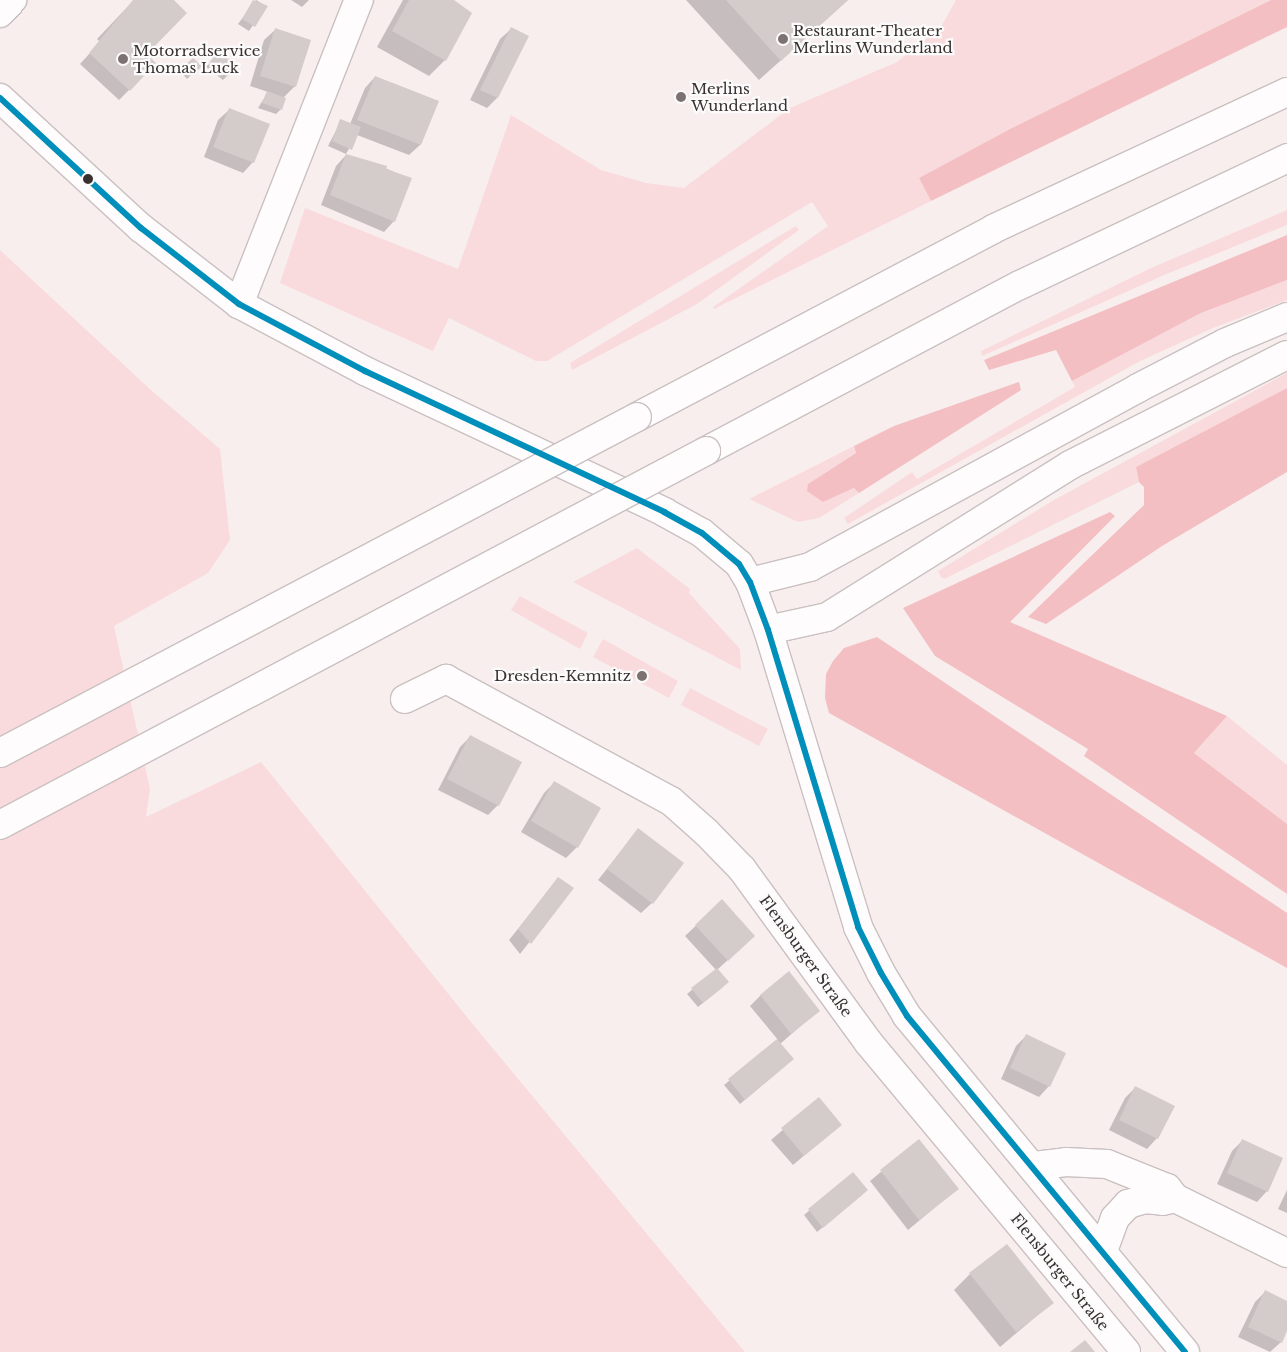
<!DOCTYPE html>
<meta charset="utf-8">
<style>
body{margin:0}
#map{position:relative;width:1287px;height:1352px;overflow:hidden;background:#f8eeee;font-family:"Libre Baskerville",serif}
div>[style]{position:absolute}
.green>*{inset:0;background:#fadbdd}
.forest>*{inset:0;background:#f3bfc3}
.shadow>*{inset:0;background:#0003}
.building>*{inset:0;background:#d4cbcb}
.roads{filter:drop-shadow(1px 0 #cac0c1) drop-shadow(-1px 0 #cac0c1) drop-shadow(0 1px #cac0c1) drop-shadow(0 -1px #cac0c1)}
.minor>*{height:28px;margin:-14px;padding:0 14px;transform-origin:14px;border-radius:14px;background:#fefcfc}
.tertiary>*{height:28px;margin:-14px;padding:0 14px;transform-origin:14px;border-radius:14px;background:#fefcfc}
.primary>*{height:28px;margin:-14px;padding:0 14px;transform-origin:14px;border-radius:14px;background:#fefcfc}
.motorway>*{height:28px;margin:-14px;padding:0 14px;transform-origin:14px;border-radius:14px;background:#fefcfc}
.bridges{filter:drop-shadow(1px 0 #cac0c1) drop-shadow(-1px 0 #cac0c1) drop-shadow(0 1px #cac0c1) drop-shadow(0 -1px #cac0c1)}
.motorway-bridge>*{height:28px;margin:-14px;padding:0 14px;transform-origin:14px;border-radius:14px;background:#fefcfc}
.bus-1>*{height:6px;margin:-3px;padding:0 3px;transform-origin:3px;border-radius:3px;background:#008fba}
.dots>*{width:14px;height:14px;translate:-50% -50%;box-sizing:border-box;border:2px solid #fbfbfb;border-radius:50%}
span{translate:-50% -50%;white-space:nowrap;text-align:center;line-height:1.15;-webkit-text-stroke:4.5px #fbfbfb;paint-order:stroke}
.poi-label{font-size:15px;color:#393030}
.left{translate:0 -50%;text-align:left}
.right{translate:-100% -50%;text-align:right}
.street-label{font-size:15px;color:#393030}
</style>
<div id="map">
<div class="green">
<div style="clip-path:polygon(956px 0,1271px 0,1010px 129px,919px 178px,931px 201px,714px 309px,713px 307px,828px 226px,812px 202px,547px 361px,536px 361px,449px 318px,433px 351px,280px 283px,305px 208px,458px 269px,511px 115px,601px 170px,646px 183px,684px 188px,790px 108px,897px 62px,941px 27px)"></div>
<div style="clip-path:polygon(1287px 210px,1287px 225px,1162px 276px,982px 356px,981px 351px,1151px 268px)"></div>
<div style="clip-path:polygon(796px 226px,799px 230px,697px 304px,572px 370px,570px 363px)"></div>
<div style="clip-path:polygon(0 250px,151px 390px,220px 449px,230px 540px,208px 573px,114px 626px,150px 789px,146px 817px,261px 762px,480px 1033px,745px 1352px,0 1352px)"></div>
<div style="clip-path:polygon(1287px 280px,1287px 300px,1213px 328px,1140px 361px,848px 524px,844px 518px,912px 472px,917px 479px,1075px 387px,1072px 381px,1201px 313px)"></div>
<div style="clip-path:polygon(1287px 373px,1287px 388px,1136px 467px,1139px 482px,944px 579px,941px 577px,938px 571px,1054px 500px)"></div>
<div style="clip-path:polygon(854px 446px,856px 453px,808px 484px,823px 502px,854px 488px,859px 493px,819px 518px,798px 522px,749px 499px)"></div>
<div style="clip-path:polygon(637px 548px,690px 589px,689px 593px,740px 649px,741px 670px,573px 582px)"></div>
<div style="clip-path:polygon(520px 596px,588px 633px,580px 649px,511px 610px)"></div>
<div style="clip-path:polygon(603px 639px,678px 681px,669px 698px,593px 657px)"></div>
<div style="clip-path:polygon(690px 688px,768px 729px,759px 746px,681px 705px)"></div>
<div style="clip-path:polygon(1227px 716px,1287px 765px,1287px 824px,1194px 753px)"></div>
</div>
<div class="forest">
<div style="clip-path:polygon(1271px 0,1287px 0,1287px 27px,931px 201px,919px 178px,1010px 129px)"></div>
<div style="clip-path:polygon(1287px 235px,1287px 280px,1201px 313px,1072px 381px,1056px 350px,989px 370px,984px 360px)"></div>
<div style="clip-path:polygon(1019px 382px,1021px 390px,859px 493px,854px 488px,823px 502px,807px 491px,808px 484px,856px 453px,854px 446px,894px 426px)"></div>
<div style="clip-path:polygon(1287px 388px,1287px 472px,1162px 546px,1046px 624px,1028px 617px,1144px 505px,1144px 487px,1139px 482px,1136px 467px)"></div>
<div style="clip-path:polygon(1110px 512px,1115px 516px,1010px 622px,1227px 716px,1194px 753px,1287px 824px,1287px 894px,1084px 756px,1088px 749px,935px 656px,903px 608px)"></div>
<div style="clip-path:polygon(877px 637px,1287px 913px,1287px 968px,829px 713px,825px 698px,826px 674px,833px 661px,844px 648px)"></div>
</div>
<div class="shadow">
<div style="clip-path:polygon(134px 0,172px 0,129px 90px,119px 100px,80px 64px,100px 42px,97px 39px)"></div>
<div style="clip-path:polygon(256px 0,266px 6px,249px 31px,238px 24px)"></div>
<div style="clip-path:polygon(291px 0,309px 0,302px 7px)"></div>
<div style="clip-path:polygon(403px 0,451px 0,445px 60px,429px 76px,377px 47px)"></div>
<div style="clip-path:polygon(686px 0,848px 0,759px 80px)"></div>
<div style="clip-path:polygon(511px 29px,497px 98px,487px 108px,470px 100px,500px 39px)"></div>
<div style="clip-path:polygon(275px 30px,295px 86px,283px 98px,281px 109px,276px 114px,258px 108px,268px 92px,250px 86px,264px 40px)"></div>
<div style="clip-path:polygon(218px 53px,228px 75px,223px 80px,206px 67px)"></div>
<div style="clip-path:polygon(193px 59px,200px 66px,187px 79px,181px 72px)"></div>
<div style="clip-path:polygon(375px 77px,437px 101px,420px 145px,409px 155px,357px 135px,346px 154px,328px 146px,341px 121px,350px 124px,365px 88px)"></div>
<div style="clip-path:polygon(229px 110px,253px 162px,243px 173px,204px 157px,218px 120px)"></div>
<div style="clip-path:polygon(346px 155px,376px 164px,410px 179px,394px 221px,384px 232px,321px 205px,336px 166px)"></div>
<div style="clip-path:polygon(470px 737px,498px 805px,488px 815px,438px 790px,460px 747px)"></div>
<div style="clip-path:polygon(554px 783px,577px 847px,566px 858px,521px 832px,544px 793px)"></div>
<div style="clip-path:polygon(638px 830px,652px 903px,641px 913px,598px 880px)"></div>
<div style="clip-path:polygon(559px 878px,572px 888px,520px 954px,509px 940px)"></div>
<div style="clip-path:polygon(722px 901px,743px 946px,717px 970px,723px 987px,698px 1007px,687px 994px,716px 970px,685px 936px)"></div>
<div style="clip-path:polygon(761px 995px,818px 1011px,780px 1044px,793px 1059px,740px 1104px,724px 1085px,778px 1040px,750px 1006px)"></div>
<div style="clip-path:polygon(1026px 1036px,1049px 1086px,1039px 1097px,1001px 1079px,1016px 1046px)"></div>
<div style="clip-path:polygon(1135px 1088px,1157px 1138px,1147px 1149px,1109px 1130px,1125px 1098px)"></div>
<div style="clip-path:polygon(819px 1099px,840px 1125px,793px 1165px,771px 1140px)"></div>
<div style="clip-path:polygon(918px 1141px,957px 1189px,908px 1230px,870px 1181px)"></div>
<div style="clip-path:polygon(1242px 1141px,1267px 1191px,1257px 1202px,1217px 1184px,1232px 1151px)"></div>
<div style="clip-path:polygon(853px 1174px,862px 1195px,817px 1232px,804px 1215px)"></div>
<div style="clip-path:polygon(1287px 1190px,1287px 1213px,1278px 1209px)"></div>
<div style="clip-path:polygon(970px 1274px,1052px 1303px,1000px 1347px,954px 1290px)"></div>
<div style="clip-path:polygon(1265px 1292px,1287px 1302px,1287px 1328px,1281px 1342px,1270px 1352px,1238px 1337px,1255px 1302px)"></div>
</div>
<div class="building">
<div style="clip-path:polygon(133px 0,174px 0,187px 13px,147px 54px,156px 63px,130px 91px,89px 53px)"></div>
<div style="clip-path:polygon(253px 0,268px 6px,255px 27px,242px 19px)"></div>
<div style="clip-path:polygon(409px 0,454px 0,472px 13px,446px 61px,392px 31px)"></div>
<div style="clip-path:polygon(726px 0,848px 0,781px 61px)"></div>
<div style="clip-path:polygon(511px 27px,529px 36px,498px 98px,480px 90px)"></div>
<div style="clip-path:polygon(275px 28px,311px 40px,296px 87px,260px 76px)"></div>
<div style="clip-path:polygon(218px 51px,237px 65px,229px 76px,210px 62px)"></div>
<div style="clip-path:polygon(193px 58px,202px 66px,193px 75px,184px 66px)"></div>
<div style="clip-path:polygon(375px 76px,439px 101px,421px 145px,357px 120px)"></div>
<div style="clip-path:polygon(267px 91px,286px 98px,282px 110px,262px 103px)"></div>
<div style="clip-path:polygon(229px 108px,270px 124px,254px 163px,213px 147px)"></div>
<div style="clip-path:polygon(340px 119px,361px 127px,352px 150px,332px 141px)"></div>
<div style="clip-path:polygon(346px 154px,387px 166px,386px 169px,412px 178px,395px 222px,330px 195px)"></div>
<div style="clip-path:polygon(470px 735px,522px 762px,499px 806px,447px 779px)"></div>
<div style="clip-path:polygon(554px 781px,601px 808px,578px 848px,531px 821px)"></div>
<div style="clip-path:polygon(638px 828px,684px 863px,653px 904px,607px 869px)"></div>
<div style="clip-path:polygon(558px 877px,574px 888px,531px 944px,518px 929px)"></div>
<div style="clip-path:polygon(722px 899px,755px 936px,728px 961px,695px 925px)"></div>
<div style="clip-path:polygon(717px 968px,729px 982px,703px 1003px,691px 988px)"></div>
<div style="clip-path:polygon(789px 971px,820px 1011px,791px 1034px,760px 995px)"></div>
<div style="clip-path:polygon(1026px 1034px,1066px 1053px,1050px 1087px,1010px 1068px)"></div>
<div style="clip-path:polygon(777px 1039px,794px 1059px,745px 1100px,728px 1079px)"></div>
<div style="clip-path:polygon(1135px 1086px,1175px 1106px,1158px 1139px,1119px 1120px)"></div>
<div style="clip-path:polygon(819px 1097px,842px 1125px,804px 1156px,781px 1128px)"></div>
<div style="clip-path:polygon(919px 1139px,959px 1189px,919px 1220px,880px 1170px)"></div>
<div style="clip-path:polygon(1242px 1139px,1283px 1158px,1268px 1192px,1227px 1173px)"></div>
<div style="clip-path:polygon(853px 1172px,868px 1190px,823px 1228px,808px 1209px)"></div>
<div style="clip-path:polygon(1007px 1244px,1054px 1303px,1016px 1332px,969px 1273px)"></div>
<div style="clip-path:polygon(1265px 1290px,1287px 1301px,1287px 1331px,1282px 1343px,1248px 1327px)"></div>
<div style="clip-path:polygon(1085px 1340px,1095px 1352px,1070px 1352px)"></div>
</div>
<div class="roads">
<div class="minor">
<div style="left:239px;top:304px;width:327px;rotate:-68.5deg"></div>
<div style="left:405px;top:699px;width:46px;rotate:-26deg"></div>
<div style="left:446px;top:679px;width:256px;rotate:28.5deg"></div>
<div style="left:671px;top:801px;width:47px;rotate:41.5deg"></div>
<div style="left:706px;top:832px;width:52px;rotate:45.8deg"></div>
<div style="left:742px;top:869px;width:214px;rotate:53.9deg"></div>
<div style="left:868px;top:1042px;width:403px;rotate:50.2deg"></div>
<div style="left:1034px;top:1166px;width:32px;rotate:-7deg"></div>
<div style="left:1066px;top:1162px;width:41px;rotate:2.8deg"></div>
<div style="left:1107px;top:1164px;width:65px;rotate:21.8deg"></div>
<div style="left:1167px;top:1188px;width:13px;rotate:51deg"></div>
<div style="left:1175px;top:1198px;width:125px;rotate:26.2deg"></div>
<div style="left:1103px;top:1251px;width:35px;rotate:-70deg"></div>
<div style="left:1115px;top:1218px;width:19px;rotate:-47deg"></div>
<div style="left:1128px;top:1204px;width:18px;rotate:-16deg"></div>
<div style="left:1145px;top:1199px;width:18px;rotate:6deg"></div>
<div style="left:1163px;top:1201px;width:12px;rotate:-14deg"></div>
</div>
<div class="tertiary">
<div style="left:0;top:13px;width:18px;rotate:-47deg"></div>
</div>
<div class="primary">
<div style="left:0;top:98px;width:192px;rotate:42.7deg"></div>
<div style="left:141px;top:228px;width:124px;rotate:37.8deg"></div>
<div style="left:239px;top:304px;width:143px;rotate:28deg"></div>
<div style="left:365px;top:371px;width:331px;rotate:25.2deg"></div>
<div style="left:664px;top:512px;width:43px;rotate:28.9deg"></div>
<div style="left:702px;top:533px;width:48px;rotate:40deg"></div>
<div style="left:739px;top:564px;width:21px;rotate:59deg"></div>
<div style="left:750px;top:582px;width:51px;rotate:69.4deg"></div>
<div style="left:768px;top:630px;width:310px;rotate:73.1deg"></div>
<div style="left:858px;top:927px;width:51px;rotate:63.4deg"></div>
<div style="left:881px;top:973px;width:50px;rotate:58.8deg"></div>
<div style="left:907px;top:1016px;width:436px;rotate:50.4deg"></div>
</div>
<div class="motorway">
<div style="left:637px;top:417px;width:403px;rotate:-27.8deg"></div>
<div style="left:993px;top:229px;width:324px;rotate:-25deg"></div>
<div style="left:706px;top:451px;width:355px;rotate:-27.9deg"></div>
<div style="left:1020px;top:285px;width:296px;rotate:-25.4deg"></div>
<div style="left:750px;top:582px;width:62px;rotate:-14deg"></div>
<div style="left:810px;top:567px;width:374px;rotate:-28.6deg"></div>
<div style="left:1138px;top:388px;width:98px;rotate:-27.3deg"></div>
<div style="left:1225px;top:343px;width:67px;rotate:-22.8deg"></div>
<div style="left:768px;top:630px;width:60px;rotate:-12.4deg"></div>
<div style="left:827px;top:617px;width:287px;rotate:-32deg"></div>
<div style="left:1070px;top:465px;width:243px;rotate:-26.9deg"></div>
</div>
</div>
<div class="bridges">
<div class="motorway-bridge">
<div style="left:0;top:753px;width:720px;rotate:-27.81deg"></div>
<div style="left:0;top:825px;width:799px;rotate:-27.91deg"></div>
</div>
</div>
<div class="bus-1">
<div style="left:0;top:98px;width:192px;rotate:42.7deg"></div>
<div style="left:141px;top:228px;width:124px;rotate:37.8deg"></div>
<div style="left:239px;top:304px;width:143px;rotate:28deg"></div>
<div style="left:365px;top:371px;width:331px;rotate:25.2deg"></div>
<div style="left:664px;top:512px;width:43px;rotate:28.9deg"></div>
<div style="left:702px;top:533px;width:48px;rotate:40deg"></div>
<div style="left:739px;top:564px;width:21px;rotate:59deg"></div>
<div style="left:750px;top:582px;width:51px;rotate:69.4deg"></div>
<div style="left:768px;top:630px;width:310px;rotate:73.1deg"></div>
<div style="left:858px;top:927px;width:51px;rotate:63.4deg"></div>
<div style="left:881px;top:973px;width:50px;rotate:58.8deg"></div>
<div style="left:907px;top:1016px;width:436px;rotate:50.4deg"></div>
</div>
<div class="dots">
<div style="left:783px;top:39px;background:#7c7272"></div>
<div style="left:123px;top:59px;background:#7c7272"></div>
<div style="left:681px;top:97px;background:#7c7272"></div>
<div style="left:88px;top:179px;background:#393030"></div>
<div style="left:642px;top:676px;background:#7c7272"></div>
</div>
<div class="poi-label">
<span class="left" style="left:793px;top:39px">Restaurant-Theater<br>Merlins Wunderland</span>
<span class="left" style="left:133px;top:59px">Motorradservice<br>Thomas Luck</span>
<span class="left" style="left:691px;top:97px">Merlins<br>Wunderland</span>
<span class="right" style="left:631px;top:676px">Dresden-Kemnitz</span>
</div>
<div class="street-label">
<span style="left:806px;top:956px;rotate:54deg">Flensburger Straße</span>
<span style="left:1060px;top:1272px;rotate:51deg">Flensburger Straße</span>
</div>
</div>
